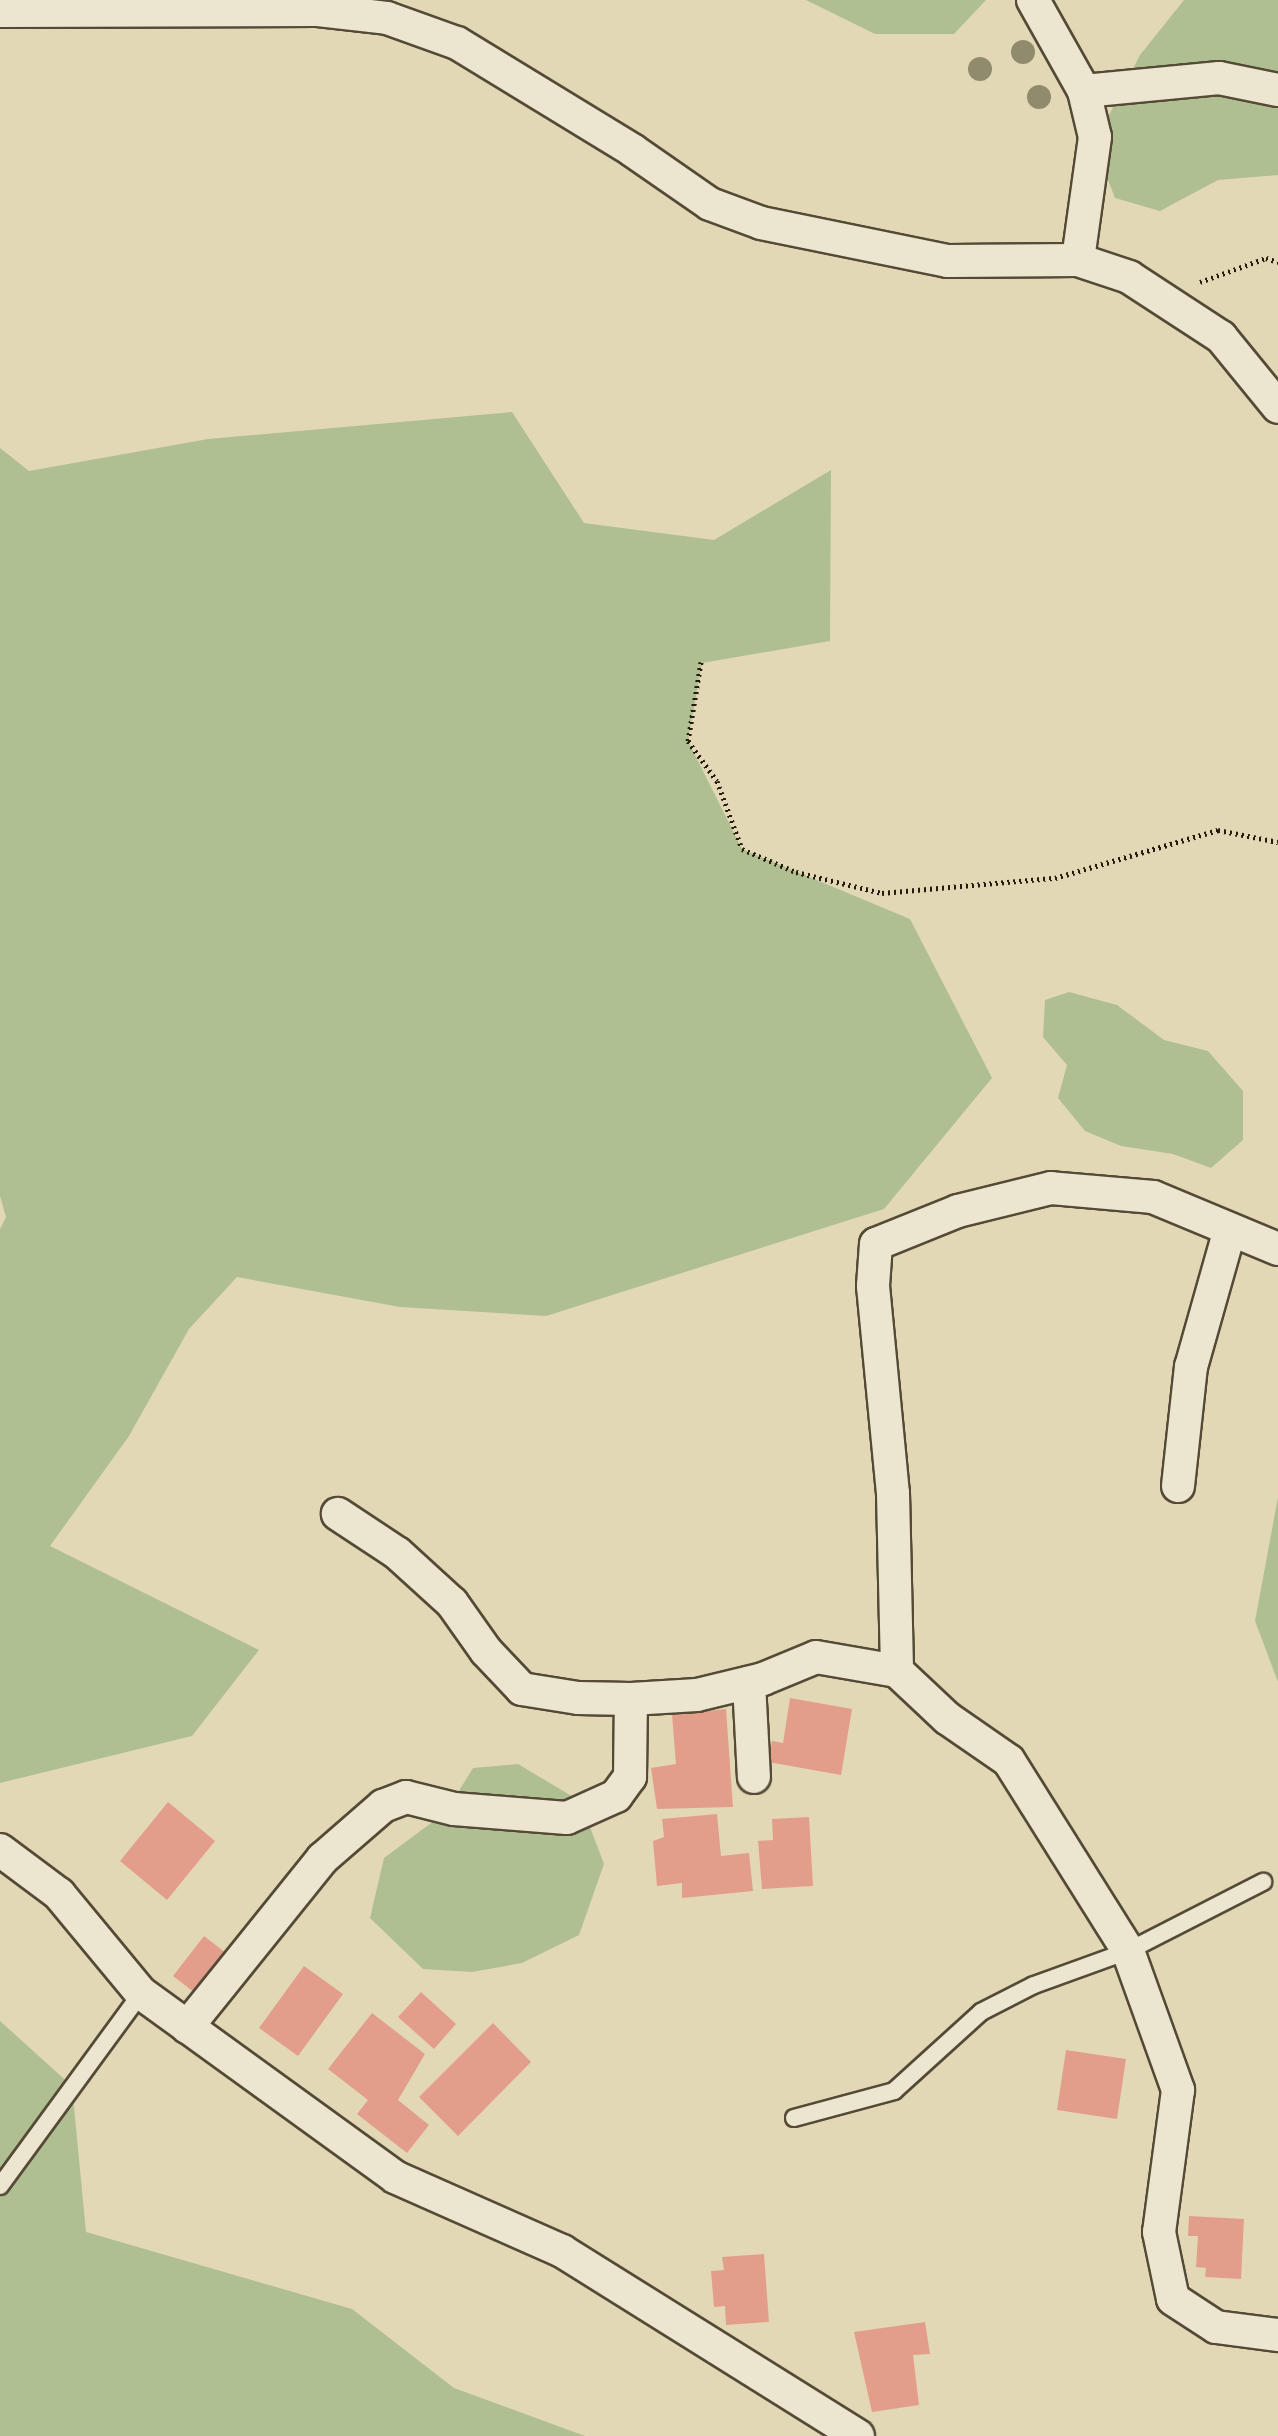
<!DOCTYPE html>
<style>
body{margin:0}
#map{position:relative;width:1278px;height:2436px;overflow:hidden;background:#e2d8b6;font-family:"IM FELL French Canon",serif}
div>[style]{position:absolute}
.green>*{inset:0;background:#b0bf91}
.building>*{inset:0;background:#e39e8b}
.path>*{height:5px;margin-top:-2.5px;transform-origin:0;background:repeating-linear-gradient(90deg,#251a0b 0 2px,transparent 0 6px)}
.roads{filter:drop-shadow(2px 0 #544a36) drop-shadow(-2px 0 #544a36) drop-shadow(0 2px #544a36) drop-shadow(0 -2px #544a36)}
.lane>*{height:16px;margin:-8px;padding:0 8px;transform-origin:8px;border-radius:8px;background:#ece6d0}
.street>*{height:32px;margin:-16px;padding:0 16px;transform-origin:16px;border-radius:16px;background:#ece6d0}
.trees>*{width:24px;height:24px;margin:-12px;border-radius:50%;background:#918b6e}
span{translate:-50% -50%;white-space:nowrap;text-align:center;line-height:1.15;-webkit-text-stroke:7px #ece6d0;paint-order:stroke}
</style>
<div id="map">
<div class="green">
<div style="clip-path:polygon(806px 0,986px 0,954px 34px,875px 34px)"></div>
<div style="clip-path:polygon(1184px 0,1278px 0,1278px 175px,1218px 180px,1160px 211px,1115px 198px,1094px 144px,1140px 55px)"></div>
<div style="clip-path:polygon(512px 412px,584px 523px,714px 540px,831px 470px,830px 641px,702px 663px,688px 741px,742px 849px,910px 919px,992px 1078px,884px 1209px,546px 1316px,400px 1307px,237px 1277px,189px 1329px,129px 1436px,50px 1546px,259px 1650px,192px 1736px,0 1783px,0 1229px,6px 1217px,0 1196px,0 448px,29px 471px,208px 439px)"></div>
<div style="clip-path:polygon(1069px 992px,1117px 1005px,1164px 1040px,1208px 1051px,1243px 1091px,1243px 1140px,1211px 1168px,1173px 1154px,1121px 1146px,1085px 1131px,1058px 1098px,1067px 1065px,1043px 1037px,1045px 1000px)"></div>
<div style="clip-path:polygon(1278px 1497px,1278px 1682px,1255px 1621px)"></div>
<div style="clip-path:polygon(518px 1764px,580px 1801px,604px 1864px,579px 1935px,522px 1963px,472px 1972px,423px 1969px,370px 1918px,384px 1858px,446px 1812px,473px 1768px)"></div>
<div style="clip-path:polygon(0 2021px,72px 2086px,86px 2232px,352px 2309px,454px 2388px,585px 2436px,0 2436px)"></div>
</div>
<div class="building">
<div style="clip-path:polygon(790px 1698px,852px 1709px,841px 1775px,768px 1762px,772px 1741px,783px 1743px)"></div>
<div style="clip-path:polygon(726px 1709px,733px 1807px,657px 1809px,651px 1768px,676px 1764px,672px 1715px)"></div>
<div style="clip-path:polygon(168px 1802px,215px 1841px,167px 1900px,120px 1861px)"></div>
<div style="clip-path:polygon(717px 1814px,721px 1856px,749px 1853px,753px 1891px,682px 1898px,682px 1883px,657px 1886px,653px 1841px,664px 1837px,662px 1819px)"></div>
<div style="clip-path:polygon(809px 1817px,813px 1886px,762px 1889px,758px 1841px,773px 1840px,772px 1819px)"></div>
<div style="clip-path:polygon(204px 1936px,226px 1953px,195px 1993px,173px 1976px)"></div>
<div style="clip-path:polygon(304px 1966px,343px 1994px,298px 2056px,259px 2028px)"></div>
<div style="clip-path:polygon(421px 1992px,456px 2024px,434px 2049px,398px 2017px)"></div>
<div style="clip-path:polygon(372px 2013px,425px 2054px,398px 2100px,429px 2125px,407px 2153px,357px 2114px,368px 2100px,328px 2069px)"></div>
<div style="clip-path:polygon(493px 2023px,531px 2062px,458px 2136px,419px 2097px)"></div>
<div style="clip-path:polygon(1066px 2050px,1126px 2059px,1117px 2119px,1057px 2110px)"></div>
<div style="clip-path:polygon(1189px 2216px,1244px 2219px,1241px 2279px,1205px 2277px,1206px 2268px,1196px 2267px,1198px 2236px,1188px 2236px)"></div>
<div style="clip-path:polygon(764px 2254px,769px 2322px,726px 2325px,725px 2306px,714px 2307px,711px 2271px,724px 2270px,722px 2257px)"></div>
<div style="clip-path:polygon(925px 2322px,930px 2354px,913px 2355px,919px 2405px,872px 2412px,854px 2332px)"></div>
</div>
<div class="path">
<div style="left:1200px;top:282px;width:70px;rotate:-20deg"></div>
<div style="left:1266px;top:258px;width:13px;rotate:18deg"></div>
<div style="left:701px;top:662px;width:80px;rotate:99.3deg"></div>
<div style="left:688px;top:741px;width:49px;rotate:54.1deg"></div>
<div style="left:717px;top:781px;width:72px;rotate:69.8deg"></div>
<div style="left:742px;top:849px;width:59px;rotate:23.1deg"></div>
<div style="left:796px;top:872px;width:89px;rotate:13.7deg"></div>
<div style="left:882px;top:893px;width:174px;rotate:-5deg"></div>
<div style="left:1055px;top:878px;width:170px;rotate:-16.4deg"></div>
<div style="left:1218px;top:830px;width:61px;rotate:11.3deg"></div>
</div>
<div class="roads">
<div class="lane">
<div style="left:794px;top:2118px;width:104px;rotate:-15.1deg"></div>
<div style="left:894px;top:2091px;width:118px;rotate:-42.2deg"></div>
<div style="left:981px;top:2012px;width:59px;rotate:-27deg"></div>
<div style="left:1034px;top:1985px;width:100px;rotate:-19.9deg"></div>
<div style="left:1128px;top:1951px;width:152px;rotate:-27.1deg"></div>
<div style="left:0;top:2186px;width:239px;rotate:-53.8deg"></div>
</div>
<div class="street">
<div style="left:1033px;top:0;width:104px;rotate:60.7deg"></div>
<div style="left:1084px;top:91px;width:47px;rotate:76.6deg"></div>
<div style="left:1095px;top:137px;width:124px;rotate:97.9deg"></div>
<div style="left:0;top:11px;width:318px;rotate:-0.2deg"></div>
<div style="left:318px;top:10px;width:69px;rotate:6.6deg"></div>
<div style="left:387px;top:18px;width:74px;rotate:19.7deg"></div>
<div style="left:457px;top:43px;width:205px;rotate:31.4deg"></div>
<div style="left:632px;top:150px;width:95px;rotate:34.7deg"></div>
<div style="left:710px;top:204px;width:54px;rotate:20.4deg"></div>
<div style="left:761px;top:223px;width:191px;rotate:11.5deg"></div>
<div style="left:948px;top:261px;width:130px;rotate:-0.4deg"></div>
<div style="left:1078px;top:260px;width:54px;rotate:18.4deg"></div>
<div style="left:1129px;top:277px;width:110px;rotate:33.1deg"></div>
<div style="left:1221px;top:337px;width:90px;rotate:50.8deg"></div>
<div style="left:1084px;top:91px;width:136px;rotate:-5.5deg"></div>
<div style="left:1219px;top:78px;width:60px;rotate:11.5deg"></div>
<div style="left:1278px;top:1249px;width:135px;rotate:-157.4deg"></div>
<div style="left:1153px;top:1197px;width:102px;rotate:-175deg"></div>
<div style="left:1051px;top:1188px;width:96px;rotate:166.1deg"></div>
<div style="left:958px;top:1211px;width:88px;rotate:158.1deg"></div>
<div style="left:876px;top:1244px;width:42px;rotate:94.1deg"></div>
<div style="left:873px;top:1286px;width:208px;rotate:84.5deg"></div>
<div style="left:893px;top:1493px;width:178px;rotate:88.7deg"></div>
<div style="left:897px;top:1671px;width:69px;rotate:43.2deg"></div>
<div style="left:947px;top:1718px;width:75px;rotate:34.7deg"></div>
<div style="left:1009px;top:1761px;width:224px;rotate:57.9deg"></div>
<div style="left:1128px;top:1951px;width:148px;rotate:70.2deg"></div>
<div style="left:1178px;top:2090px;width:143px;rotate:97.6deg"></div>
<div style="left:1159px;top:2232px;width:68px;rotate:78.2deg"></div>
<div style="left:1173px;top:2299px;width:51px;rotate:33.1deg"></div>
<div style="left:1216px;top:2327px;width:63px;rotate:7.4deg"></div>
<div style="left:1178px;top:1486px;width:120px;rotate:-83.8deg"></div>
<div style="left:1191px;top:1367px;width:143px;rotate:-74.2deg"></div>
<div style="left:749px;top:1683px;width:94px;rotate:87deg"></div>
<div style="left:631px;top:1699px;width:66px;rotate:-3.5deg"></div>
<div style="left:697px;top:1695px;width:68px;rotate:-13.6deg"></div>
<div style="left:763px;top:1679px;width:57px;rotate:-22.5deg"></div>
<div style="left:816px;top:1657px;width:82px;rotate:9.8deg"></div>
<div style="left:0;top:1850px;width:74px;rotate:36.7deg"></div>
<div style="left:59px;top:1894px;width:129px;rotate:50.4deg"></div>
<div style="left:141px;top:1993px;width:314px;rotate:35.9deg"></div>
<div style="left:395px;top:2177px;width:183px;rotate:23.9deg"></div>
<div style="left:562px;top:2251px;width:349px;rotate:32deg"></div>
<div style="left:187px;top:2027px;width:216px;rotate:-51.2deg"></div>
<div style="left:322px;top:1859px;width:81px;rotate:-41deg"></div>
<div style="left:383px;top:1806px;width:25px;rotate:-21deg"></div>
<div style="left:406px;top:1797px;width:49px;rotate:14deg"></div>
<div style="left:454px;top:1809px;width:113px;rotate:4.6deg"></div>
<div style="left:567px;top:1818px;width:54px;rotate:-24.2deg"></div>
<div style="left:616px;top:1796px;width:24px;rotate:-54deg"></div>
<div style="left:630px;top:1777px;width:78px;rotate:-89.3deg"></div>
<div style="left:631px;top:1699px;width:53px;rotate:-178.9deg"></div>
<div style="left:578px;top:1698px;width:57px;rotate:-170.9deg"></div>
<div style="left:522px;top:1689px;width:52px;rotate:-133.5deg"></div>
<div style="left:486px;top:1651px;width:59px;rotate:-125.3deg"></div>
<div style="left:452px;top:1603px;width:74px;rotate:-137.7deg"></div>
<div style="left:397px;top:1553px;width:71px;rotate:-146.5deg"></div>
</div>
</div>
<div class="trees">
<div style="left:1023px;top:52px"></div>
<div style="left:980px;top:69px"></div>
<div style="left:1039px;top:97px"></div>
</div>
</div>
